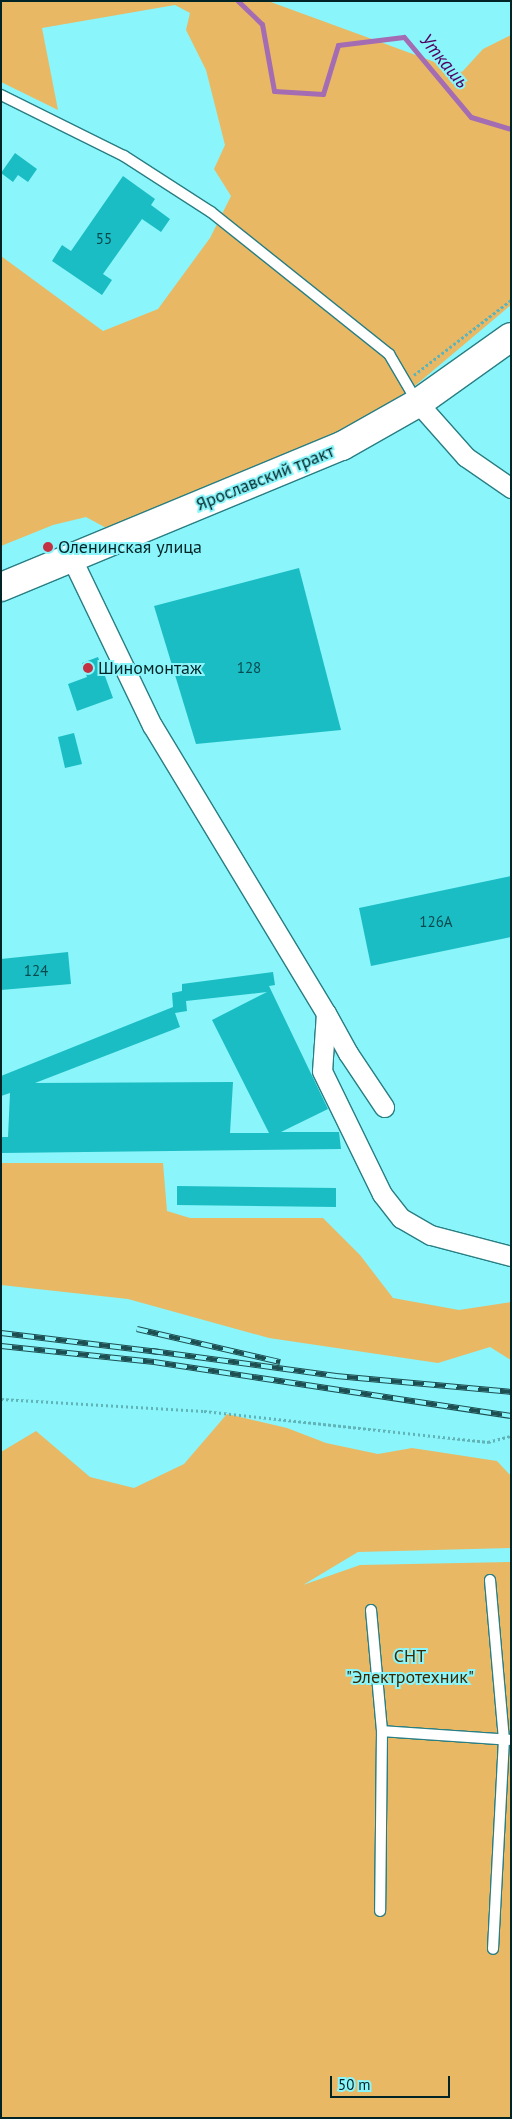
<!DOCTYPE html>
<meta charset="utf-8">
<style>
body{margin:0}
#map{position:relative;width:512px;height:2119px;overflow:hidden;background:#8af5fa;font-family:"PT Sans",sans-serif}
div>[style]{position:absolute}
.green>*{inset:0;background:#e9b864}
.stream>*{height:5px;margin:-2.5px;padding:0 2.5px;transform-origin:2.5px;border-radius:2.5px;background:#a46cb2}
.building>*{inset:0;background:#1abdc4}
.path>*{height:3px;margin-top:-1.5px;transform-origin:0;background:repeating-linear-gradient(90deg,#60b4b8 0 2.5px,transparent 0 5px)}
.roads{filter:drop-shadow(1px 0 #297e83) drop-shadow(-1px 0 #297e83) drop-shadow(0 1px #297e83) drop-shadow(0 -1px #297e83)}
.lane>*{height:10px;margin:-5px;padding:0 5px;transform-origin:5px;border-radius:5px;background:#fff}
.street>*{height:19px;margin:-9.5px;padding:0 9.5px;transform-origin:9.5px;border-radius:9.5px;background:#fff}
.secondary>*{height:28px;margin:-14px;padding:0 14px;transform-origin:14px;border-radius:14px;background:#fff}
.rail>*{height:5.5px;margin-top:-2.75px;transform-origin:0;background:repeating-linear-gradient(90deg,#8af5fa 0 11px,#1d4f52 0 22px);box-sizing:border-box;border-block:1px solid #1d4f52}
.dots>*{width:14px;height:14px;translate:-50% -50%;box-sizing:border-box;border:2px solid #8af5fa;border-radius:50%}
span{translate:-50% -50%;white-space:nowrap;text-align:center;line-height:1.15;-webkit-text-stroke:4px #8af5fa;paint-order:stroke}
.number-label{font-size:15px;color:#074a4e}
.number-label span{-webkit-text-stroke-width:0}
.street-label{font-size:18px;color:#012426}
.poi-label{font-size:18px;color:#012426}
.left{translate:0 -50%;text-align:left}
.park-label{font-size:18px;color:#3c2901}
.water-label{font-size:19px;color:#510260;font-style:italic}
.frame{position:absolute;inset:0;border:2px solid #012426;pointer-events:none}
.scale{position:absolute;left:330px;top:2076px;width:120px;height:22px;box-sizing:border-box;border:2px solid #012426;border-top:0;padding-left:6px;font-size:15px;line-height:18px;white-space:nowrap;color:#012426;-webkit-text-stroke:4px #8af5fa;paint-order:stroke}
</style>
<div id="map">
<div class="green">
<div style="clip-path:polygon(1px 1px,268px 1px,462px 72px,483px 49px,511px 35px,511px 305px,385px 411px,337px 435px,108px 529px,86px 517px,53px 525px,1px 546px,1px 256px,103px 331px,158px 309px,210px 238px,231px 196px,214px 169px,225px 145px,206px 70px,186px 30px,190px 13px,175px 5px,42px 28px,58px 110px,1px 82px)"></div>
<div style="clip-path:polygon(1px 1163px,163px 1163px,167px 1211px,190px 1218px,323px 1218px,360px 1255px,393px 1298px,459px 1310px,511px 1302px,511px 1360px,490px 1347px,438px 1363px,269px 1338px,128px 1299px,1px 1285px)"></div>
<div style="clip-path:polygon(227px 1414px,287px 1428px,326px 1443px,378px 1454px,412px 1448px,497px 1461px,511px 1476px,511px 1548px,358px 1552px,303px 1585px,360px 1565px,511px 1562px,511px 2118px,1px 2118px,1px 1452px,36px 1431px,90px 1477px,134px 1488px,184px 1464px)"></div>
</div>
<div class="stream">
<div style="left:238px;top:1px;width:33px;rotate:44deg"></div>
<div style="left:262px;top:24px;width:68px;rotate:79.8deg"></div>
<div style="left:274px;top:91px;width:49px;rotate:3.5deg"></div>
<div style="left:323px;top:94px;width:51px;rotate:-73deg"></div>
<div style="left:338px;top:45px;width:66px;rotate:-6.9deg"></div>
<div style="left:404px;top:37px;width:104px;rotate:50.1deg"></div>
<div style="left:471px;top:117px;width:42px;rotate:16.7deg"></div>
</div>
<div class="building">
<div style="clip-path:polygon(15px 153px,37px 169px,28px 182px,18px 175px,13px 182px,1px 173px)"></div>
<div style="clip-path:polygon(123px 176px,155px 199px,151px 205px,170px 219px,161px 232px,142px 219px,103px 274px,112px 280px,102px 295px,52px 261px,62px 245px,71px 251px)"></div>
<div style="clip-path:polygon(299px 568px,341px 730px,196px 744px,154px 606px)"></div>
<div style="clip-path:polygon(98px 657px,113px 698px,77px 711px,68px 684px,87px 677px,82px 663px)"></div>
<div style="clip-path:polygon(74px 733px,82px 764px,65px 768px,58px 737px)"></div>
<div style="clip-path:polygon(511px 876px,511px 937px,371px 966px,359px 908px)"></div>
<div style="clip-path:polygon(68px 952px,71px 984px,1px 990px,1px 959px)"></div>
<div style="clip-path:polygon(evenodd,273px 972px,275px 985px,269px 986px,328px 1109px,281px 1132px,339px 1132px,341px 1149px,1px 1153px,1px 1137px,8px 1137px,10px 1093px,1px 1096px,1px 1076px,173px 1007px,172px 993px,182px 991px,182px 984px,273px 972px,267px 992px,212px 1020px,269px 1133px,230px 1133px,233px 1082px,35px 1083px,180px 1027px,175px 1013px,187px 1011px,186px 1001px,267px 992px)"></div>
<div style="clip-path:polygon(177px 1186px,336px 1188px,336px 1207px,177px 1205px)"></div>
</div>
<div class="path">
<div style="left:414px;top:375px;width:123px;rotate:-37.7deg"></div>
<div style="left:1px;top:1399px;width:203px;rotate:3.4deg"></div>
<div style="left:204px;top:1411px;width:286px;rotate:6.2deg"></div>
<div style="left:488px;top:1442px;width:24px;rotate:-15deg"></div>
</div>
<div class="roads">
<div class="lane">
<div style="left:1px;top:95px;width:137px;rotate:26.4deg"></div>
<div style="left:124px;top:156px;width:103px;rotate:32.8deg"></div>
<div style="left:211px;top:212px;width:228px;rotate:38.6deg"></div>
<div style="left:389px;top:354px;width:56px;rotate:59.7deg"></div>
<div style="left:490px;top:1580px;width:160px;rotate:85deg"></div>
<div style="left:504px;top:1739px;width:210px;rotate:93deg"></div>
<div style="left:371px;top:1610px;width:121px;rotate:84.8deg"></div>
<div style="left:382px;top:1731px;width:180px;rotate:90.6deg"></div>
<div style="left:382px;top:1731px;width:129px;rotate:4deg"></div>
</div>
<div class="street">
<div style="left:418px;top:403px;width:72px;rotate:48.4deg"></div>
<div style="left:466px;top:457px;width:55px;rotate:34.6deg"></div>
<div style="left:71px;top:557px;width:187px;rotate:64.3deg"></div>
<div style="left:152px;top:725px;width:336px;rotate:58.9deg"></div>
<div style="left:326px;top:1013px;width:58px;rotate:93.9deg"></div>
<div style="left:322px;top:1071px;width:137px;rotate:64deg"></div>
<div style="left:382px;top:1194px;width:31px;rotate:52deg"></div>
<div style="left:401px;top:1218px;width:34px;rotate:30deg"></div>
<div style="left:431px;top:1235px;width:83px;rotate:14.7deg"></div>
<div style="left:326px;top:1013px;width:46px;rotate:61.2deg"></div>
<div style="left:348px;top:1053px;width:65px;rotate:56.3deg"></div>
</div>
<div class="secondary">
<div style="left:1px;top:587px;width:369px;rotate:-22.5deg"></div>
<div style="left:342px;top:446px;width:87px;rotate:-29.5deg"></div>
<div style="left:418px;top:403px;width:114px;rotate:-35.4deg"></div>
</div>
</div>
<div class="rail">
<div style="left:510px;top:1135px;width:1px"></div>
<div style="left:137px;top:1329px;width:147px;rotate:13deg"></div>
<div style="left:1px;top:1333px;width:159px;rotate:6.9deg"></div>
<div style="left:1px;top:1346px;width:154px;rotate:6deg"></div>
<div style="left:154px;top:1362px;width:361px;rotate:8.6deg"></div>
<div style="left:152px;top:1351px;width:186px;rotate:7.7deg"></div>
<div style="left:336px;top:1376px;width:176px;rotate:5.2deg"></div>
</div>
<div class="dots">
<div style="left:48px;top:547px;background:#c23242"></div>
<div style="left:88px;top:668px;background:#c23242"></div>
</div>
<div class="number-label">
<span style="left:104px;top:239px">55</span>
<span style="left:249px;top:668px">128</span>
<span style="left:436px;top:922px">126А</span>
<span style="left:36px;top:971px">124</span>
</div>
<div class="street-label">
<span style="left:265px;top:478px;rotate:-22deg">Ярославский тракт</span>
</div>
<div class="poi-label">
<span class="left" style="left:58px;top:547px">Оленинская улица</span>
<span class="left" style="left:98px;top:668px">Шиномонтаж</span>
</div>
<div class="park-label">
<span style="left:410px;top:1667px">СНТ<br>"Электротехник"</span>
</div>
<div class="water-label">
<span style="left:444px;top:61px;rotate:50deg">Уткашь</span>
</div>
<div class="frame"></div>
<div class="scale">50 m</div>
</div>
